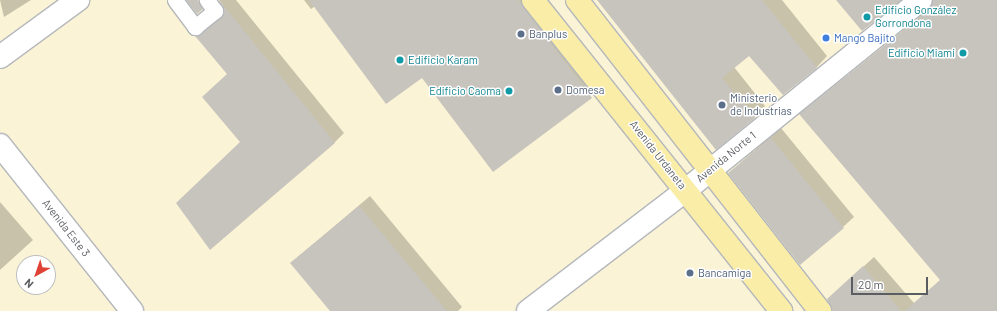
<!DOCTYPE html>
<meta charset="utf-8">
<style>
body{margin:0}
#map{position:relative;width:997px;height:311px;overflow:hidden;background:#ece9e1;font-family:Barlow,sans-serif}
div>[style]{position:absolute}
.commercial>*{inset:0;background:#fbf3d6}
.shadow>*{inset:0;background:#0003}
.building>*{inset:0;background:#c7c4be}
.roads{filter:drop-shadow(1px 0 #b4b7bb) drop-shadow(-1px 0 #b4b7bb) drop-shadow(0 1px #b4b7bb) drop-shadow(0 -1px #b4b7bb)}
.lane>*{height:15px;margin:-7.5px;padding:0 7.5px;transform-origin:7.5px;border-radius:7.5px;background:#fff}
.street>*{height:22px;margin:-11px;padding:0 11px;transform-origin:11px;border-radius:11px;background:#fff}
.primary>*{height:22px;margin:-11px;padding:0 11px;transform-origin:11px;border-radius:11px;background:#faeda8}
.dots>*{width:11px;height:11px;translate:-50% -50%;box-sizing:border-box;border:2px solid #fff;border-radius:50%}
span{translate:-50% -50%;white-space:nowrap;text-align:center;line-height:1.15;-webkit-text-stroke:3px #fff;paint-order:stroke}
.culture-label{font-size:11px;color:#0d838f}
.left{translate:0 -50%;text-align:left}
.right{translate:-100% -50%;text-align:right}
.service-label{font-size:11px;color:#4e5e75}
.shop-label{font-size:11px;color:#366cbe}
.street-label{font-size:11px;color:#5a5d61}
.north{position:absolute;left:16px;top:255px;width:40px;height:40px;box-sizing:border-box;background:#fff;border:1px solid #bdbec0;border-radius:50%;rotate:220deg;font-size:11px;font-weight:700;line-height:16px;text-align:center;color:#5a5d61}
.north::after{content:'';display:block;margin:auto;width:14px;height:18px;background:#df4234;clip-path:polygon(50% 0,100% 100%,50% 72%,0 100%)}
.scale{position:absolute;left:851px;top:277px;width:77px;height:18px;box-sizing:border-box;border:2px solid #5a5d61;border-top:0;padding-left:5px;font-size:12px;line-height:14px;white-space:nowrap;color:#5a5d61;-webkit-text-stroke:3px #fff;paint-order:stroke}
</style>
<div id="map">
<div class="commercial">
<div style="clip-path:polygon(evenodd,0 0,997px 0,997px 311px,0 311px,0 0,24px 263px,48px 263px,48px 287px,24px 287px,24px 263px)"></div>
</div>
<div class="shadow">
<div style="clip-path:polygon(0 0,31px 0,4px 17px)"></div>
<div style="clip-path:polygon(219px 0,236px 0,344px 133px,334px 143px,241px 142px,228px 74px,196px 36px,222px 15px,223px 5px)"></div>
<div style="clip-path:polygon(304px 0,538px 0,603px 86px,493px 171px,422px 76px,315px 6px,311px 9px)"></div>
<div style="clip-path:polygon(598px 0,782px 0,827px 56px,816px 68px,749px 54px,734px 67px,765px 106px,754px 118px)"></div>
<div style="clip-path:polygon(838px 0,902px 0,862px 30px)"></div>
<div style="clip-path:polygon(940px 0,997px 0,997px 311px,832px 311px,839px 289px,874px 257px,914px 303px,941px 280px,801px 115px)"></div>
<div style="clip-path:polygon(781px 128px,854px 217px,843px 227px,740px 163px)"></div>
<div style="clip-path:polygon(370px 196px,462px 307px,458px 311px,331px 311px,291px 263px)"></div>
<div style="clip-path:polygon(0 202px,33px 240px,0 270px)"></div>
</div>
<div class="building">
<div style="clip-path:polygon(186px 0,198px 0,203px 9px,197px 14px)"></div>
<div style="clip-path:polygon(219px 0,335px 143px,210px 250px,176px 203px,240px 142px,202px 97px,227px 74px,195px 36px,223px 15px)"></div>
<div style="clip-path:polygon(309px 0,518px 0,592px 98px,493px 172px,422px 78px,386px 104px)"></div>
<div style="clip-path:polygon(597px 0,762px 0,817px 68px,783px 95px,749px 56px,722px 78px,755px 118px,716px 150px)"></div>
<div style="clip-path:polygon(836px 0,901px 0,862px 31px)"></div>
<div style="clip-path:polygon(933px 0,997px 0,997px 311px,905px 311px,940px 280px,799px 114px,929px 10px)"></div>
<div style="clip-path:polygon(771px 138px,844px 228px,800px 265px,728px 173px)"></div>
<div style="clip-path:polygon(359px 206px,447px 311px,330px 311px,290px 263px)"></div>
<div style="clip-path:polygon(863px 266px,901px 311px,832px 311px,827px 299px)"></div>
</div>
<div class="roads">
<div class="lane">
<div style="left:175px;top:0;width:34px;rotate:53deg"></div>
<div style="left:195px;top:27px;width:26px;rotate:-39deg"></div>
<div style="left:215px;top:11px;width:14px;rotate:-126deg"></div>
</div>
<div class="street">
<div style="left:0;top:57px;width:97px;rotate:-36.2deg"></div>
<div style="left:0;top:145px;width:212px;rotate:51.5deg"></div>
<div style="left:528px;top:311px;width:199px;rotate:-37.4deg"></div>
<div style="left:686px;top:190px;width:302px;rotate:-39deg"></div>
</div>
<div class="primary">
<div style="left:533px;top:0;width:398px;rotate:51.4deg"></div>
<div style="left:577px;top:0;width:395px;rotate:52deg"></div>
</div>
</div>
<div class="dots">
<div style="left:867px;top:17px;background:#0f9aa8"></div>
<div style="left:521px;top:34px;background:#5c6f8a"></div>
<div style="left:826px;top:38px;background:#3f7fe0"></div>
<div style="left:963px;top:53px;background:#0f9aa8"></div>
<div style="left:400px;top:60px;background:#0f9aa8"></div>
<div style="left:558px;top:90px;background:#5c6f8a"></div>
<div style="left:509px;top:91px;background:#0f9aa8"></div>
<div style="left:722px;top:105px;background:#5c6f8a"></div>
<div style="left:690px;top:273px;background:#5c6f8a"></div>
</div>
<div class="culture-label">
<span class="left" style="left:875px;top:17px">Edificio González<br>Gorrondona</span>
<span class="right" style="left:955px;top:53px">Edificio Miami</span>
<span class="left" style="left:408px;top:60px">Edificio Karam</span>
<span class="right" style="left:501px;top:91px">Edificio Caoma</span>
</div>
<div class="service-label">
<span class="left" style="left:529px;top:34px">Banplus</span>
<span class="left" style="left:566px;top:90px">Domesa</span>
<span class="left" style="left:730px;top:105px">Ministerio<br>de Industrias</span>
<span class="left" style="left:698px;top:273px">Bancamiga</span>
</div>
<div class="shop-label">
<span class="left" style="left:834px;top:38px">Mango Bajito</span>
</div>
<div class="street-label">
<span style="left:658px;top:155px;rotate:52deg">Avenida Urdaneta</span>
<span style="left:726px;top:157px;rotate:-39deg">Avenida Norte 1</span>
<span style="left:66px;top:228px;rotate:52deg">Avenida Este 3</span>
</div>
<div class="north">N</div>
<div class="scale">20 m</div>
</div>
